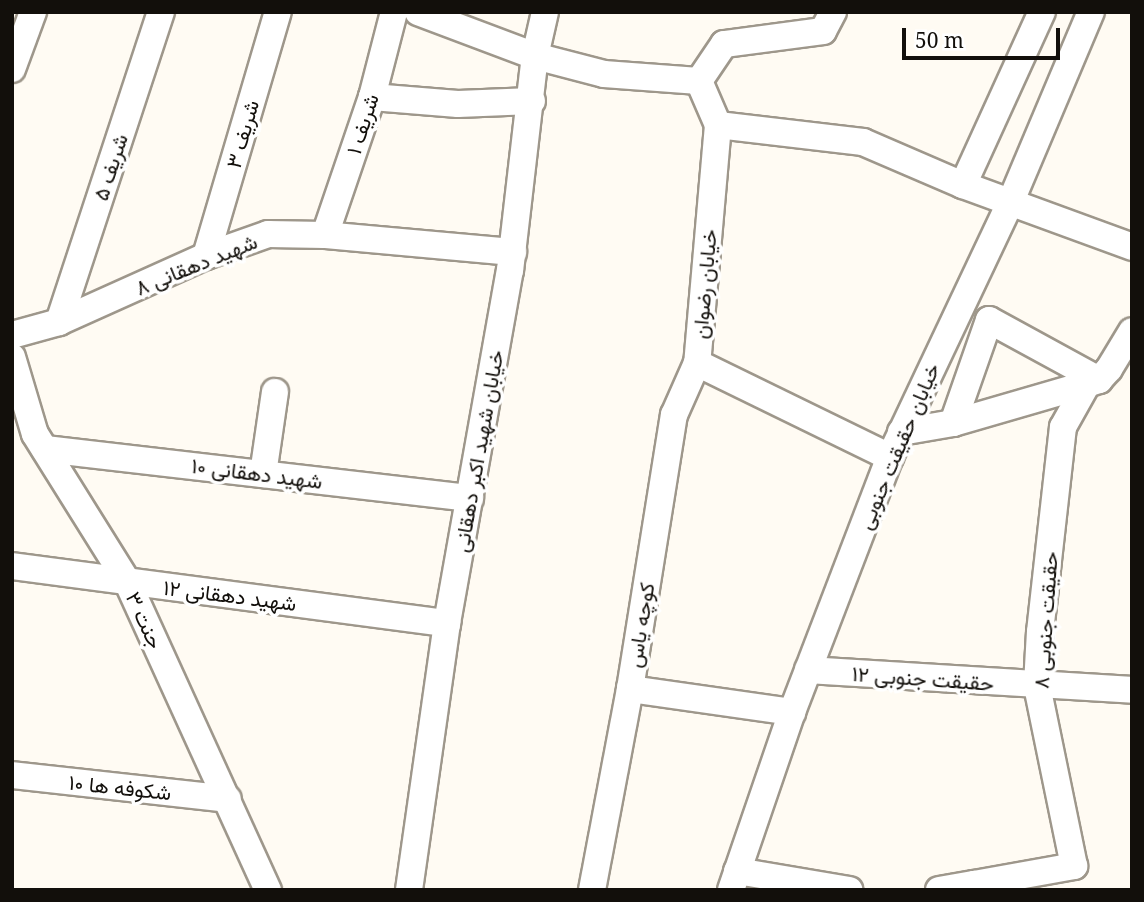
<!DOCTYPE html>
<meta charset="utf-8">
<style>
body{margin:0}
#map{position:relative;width:1144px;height:902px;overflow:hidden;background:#fffbf3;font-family:"Noto Serif",Vazirmatn,serif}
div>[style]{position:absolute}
.roads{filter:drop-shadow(2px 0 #9e978b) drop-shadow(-2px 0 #9e978b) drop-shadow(0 2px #9e978b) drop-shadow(0 -2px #9e978b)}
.minor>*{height:26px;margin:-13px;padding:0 13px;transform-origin:13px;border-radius:13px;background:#fff}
span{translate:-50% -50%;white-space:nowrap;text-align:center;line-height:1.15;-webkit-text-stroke:7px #fff;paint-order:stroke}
.street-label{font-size:21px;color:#120f0b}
.frame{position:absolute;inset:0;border:14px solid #120f0b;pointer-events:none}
.scale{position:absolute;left:902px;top:28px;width:158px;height:32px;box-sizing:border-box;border:4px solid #120f0b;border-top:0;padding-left:9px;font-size:21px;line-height:24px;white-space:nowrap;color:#120f0b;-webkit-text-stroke:5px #fff;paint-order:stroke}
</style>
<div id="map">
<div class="roads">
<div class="minor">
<div style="left:418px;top:12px;width:125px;rotate:20.6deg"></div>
<div style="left:535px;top:56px;width:71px;rotate:14.6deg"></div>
<div style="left:604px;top:74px;width:95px;rotate:4.2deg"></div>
<div style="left:833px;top:12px;width:21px;rotate:118deg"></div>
<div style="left:823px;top:31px;width:100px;rotate:172.5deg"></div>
<div style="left:724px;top:44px;width:45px;rotate:124deg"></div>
<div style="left:699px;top:81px;width:48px;rotate:66.6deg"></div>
<div style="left:718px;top:125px;width:239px;rotate:95deg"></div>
<div style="left:697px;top:363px;width:215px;rotate:26deg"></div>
<div style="left:12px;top:69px;width:61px;rotate:-69.8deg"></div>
<div style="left:372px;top:97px;width:86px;rotate:4.7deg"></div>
<div style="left:458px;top:104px;width:74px;rotate:-2.3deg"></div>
<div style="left:718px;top:125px;width:146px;rotate:6.7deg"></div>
<div style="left:863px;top:142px;width:109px;rotate:23.3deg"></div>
<div style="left:963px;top:185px;width:180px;rotate:20.1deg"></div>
<div style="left:963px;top:185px;width:190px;rotate:-65.5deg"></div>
<div style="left:325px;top:235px;width:146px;rotate:-71.2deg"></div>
<div style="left:372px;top:97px;width:88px;rotate:-75.5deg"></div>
<div style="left:206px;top:256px;width:254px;rotate:-73.6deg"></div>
<div style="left:59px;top:322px;width:326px;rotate:-71.8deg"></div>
<div style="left:12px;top:335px;width:49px;rotate:-15.5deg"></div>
<div style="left:59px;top:322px;width:161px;rotate:-24.2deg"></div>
<div style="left:206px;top:256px;width:66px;rotate:-19.5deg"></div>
<div style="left:268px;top:234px;width:57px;rotate:1deg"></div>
<div style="left:325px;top:235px;width:189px;rotate:5.2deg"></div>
<div style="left:12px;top:357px;width:80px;rotate:73.4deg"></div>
<div style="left:35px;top:434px;width:173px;rotate:58deg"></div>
<div style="left:127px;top:581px;width:340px;rotate:65.5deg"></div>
<div style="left:953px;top:423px;width:109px;rotate:-70.7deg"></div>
<div style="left:989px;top:320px;width:125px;rotate:28.6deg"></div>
<div style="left:901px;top:432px;width:53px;rotate:-9.8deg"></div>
<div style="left:953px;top:423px;width:140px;rotate:-16.2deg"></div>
<div style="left:45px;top:449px;width:428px;rotate:6.6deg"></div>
<div style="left:263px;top:474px;width:83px;rotate:-81.7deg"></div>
<div style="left:12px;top:566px;width:439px;rotate:7.5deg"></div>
<div style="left:808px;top:670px;width:325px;rotate:3.5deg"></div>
<div style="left:630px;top:689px;width:164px;rotate:8.1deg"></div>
<div style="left:12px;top:775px;width:217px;rotate:6.3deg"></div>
<div style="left:737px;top:871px;width:114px;rotate:9.6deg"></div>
<div style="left:409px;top:890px;width:270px;rotate:-81.9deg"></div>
<div style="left:447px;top:623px;width:358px;rotate:-79.9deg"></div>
<div style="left:510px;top:271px;width:216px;rotate:-83.4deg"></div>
<div style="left:535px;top:56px;width:45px;rotate:-77.2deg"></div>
<div style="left:592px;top:890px;width:205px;rotate:-79.3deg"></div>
<div style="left:630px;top:689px;width:278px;rotate:-80.9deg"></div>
<div style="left:674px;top:415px;width:57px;rotate:-66.1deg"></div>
<div style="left:731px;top:890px;width:188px;rotate:-71.1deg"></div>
<div style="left:792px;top:712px;width:273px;rotate:-69deg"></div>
<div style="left:890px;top:457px;width:283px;rotate:-64.7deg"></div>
<div style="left:1011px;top:201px;width:205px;rotate:-67.1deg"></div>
<div style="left:939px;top:890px;width:36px;rotate:-10deg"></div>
<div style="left:975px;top:890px;width:6px;rotate:-99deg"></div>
<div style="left:974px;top:884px;width:102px;rotate:-10.2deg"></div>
<div style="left:1074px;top:866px;width:185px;rotate:-101.6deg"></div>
<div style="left:1037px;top:685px;width:53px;rotate:-86.8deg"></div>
<div style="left:1040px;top:632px;width:206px;rotate:-83.6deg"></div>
<div style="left:1063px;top:427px;width:49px;rotate:-60.8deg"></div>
<div style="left:1087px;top:384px;width:13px;rotate:-18deg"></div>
<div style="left:1099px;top:380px;width:15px;rotate:-48deg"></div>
<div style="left:1109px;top:369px;width:44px;rotate:-58.8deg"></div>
</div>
</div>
<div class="street-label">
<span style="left:362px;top:124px;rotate:-72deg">شریف ۱</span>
<span style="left:242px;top:134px;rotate:-74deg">شریف ۳</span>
<span style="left:110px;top:167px;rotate:-72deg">شریف ۵</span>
<span style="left:196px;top:264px;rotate:-22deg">شهید دهقانی ۸</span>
<span style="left:704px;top:284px;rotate:-85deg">خیابان رضوان</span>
<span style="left:898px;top:446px;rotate:-67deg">خیابان حقیقت جنوبی</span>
<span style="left:478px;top:451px;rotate:-80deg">خیابان شهید اکبر دهقانی</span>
<span style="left:257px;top:473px;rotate:7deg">شهید دهقانی ۱۰</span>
<span style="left:230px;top:595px;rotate:7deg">شهید دهقانی ۱۲</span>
<span style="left:145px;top:620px;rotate:65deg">جنت ۳</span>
<span style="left:1045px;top:620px;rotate:-86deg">حقیقت جنوبی ۸</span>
<span style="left:640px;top:625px;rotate:-81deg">کوچه یاس</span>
<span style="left:923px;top:678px;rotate:4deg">حقیقت جنوبی ۱۲</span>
<span style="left:120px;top:787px;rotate:6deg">شکوفه ها ۱۰</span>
</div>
<div class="frame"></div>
<div class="scale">50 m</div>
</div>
